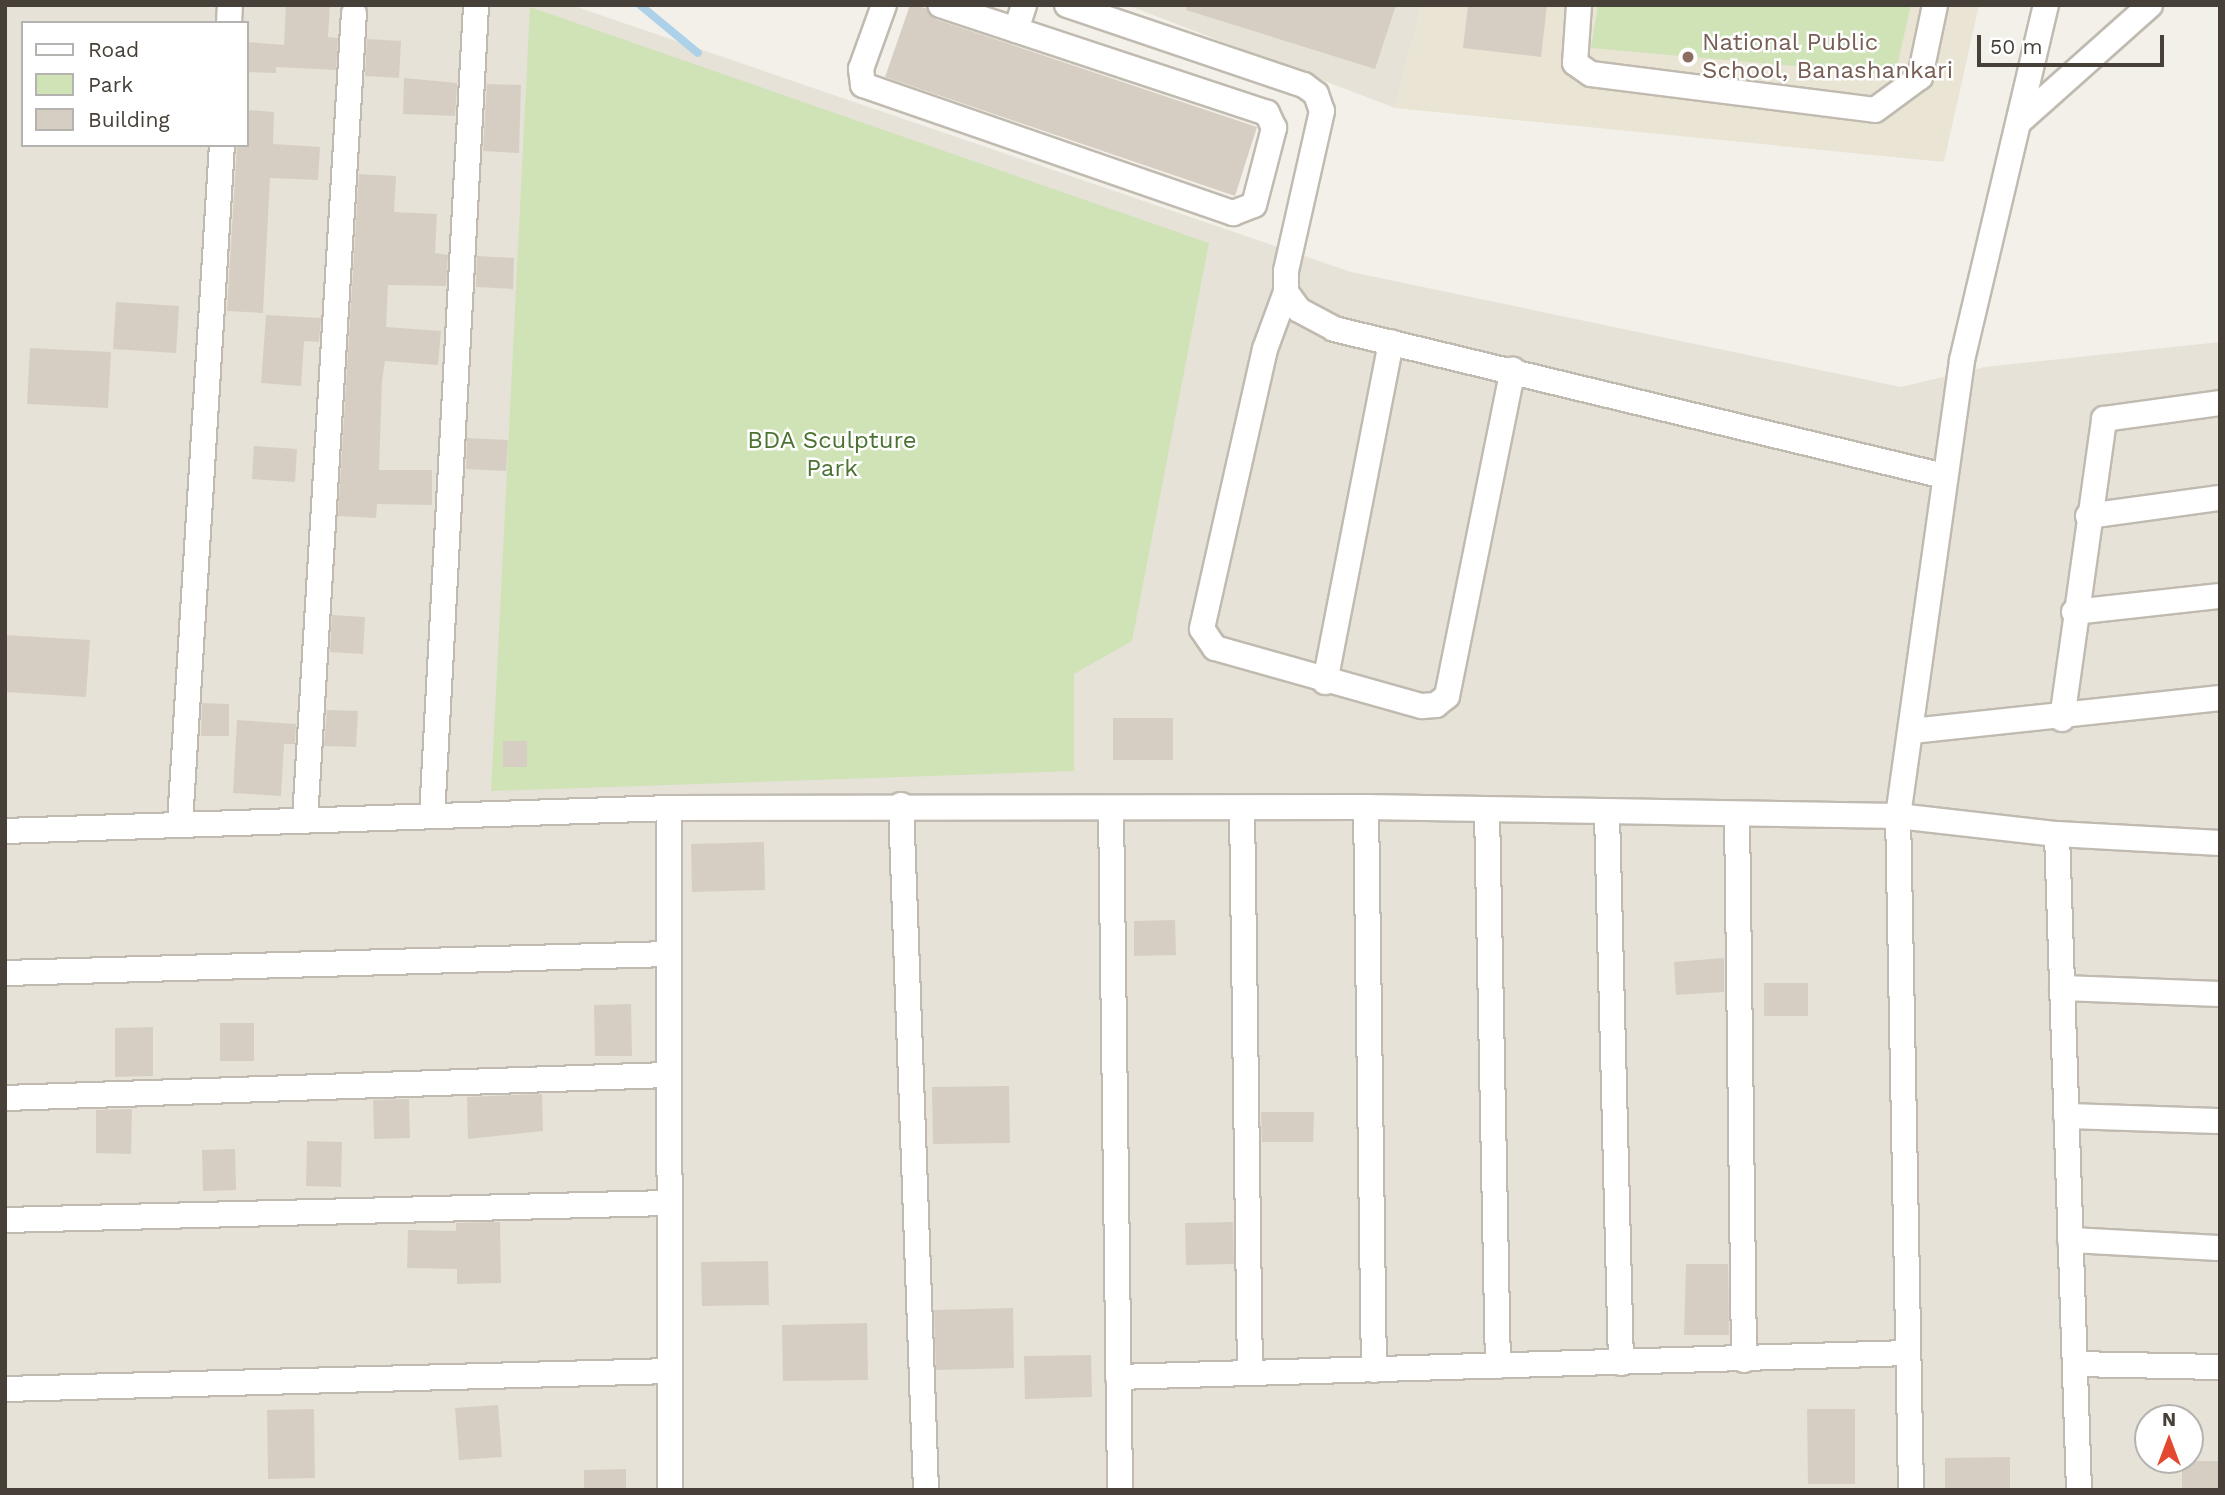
<!DOCTYPE html>
<style>
body{margin:0}
#map{position:relative;width:2225px;height:1495px;overflow:hidden;background:#f3f0e9;font-family:"Work Sans",sans-serif}
div>[style]{position:absolute}
.residential>*{inset:0;background:#e6e2d8}
.education>*{inset:0;background:#eae4d5}
.green>*{inset:0;background:#cfe3b7}
.stream>*{height:8px;margin:-4px;padding:0 4px;transform-origin:4px;border-radius:4px;background:#acd1e9}
.building>*{inset:0;background:#d6cec3}
.roads{filter:drop-shadow(2px 0 #c0bab0) drop-shadow(-2px 0 #c0bab0) drop-shadow(0 2px #c0bab0) drop-shadow(0 -2px #c0bab0)}
.minor>*{height:24px;margin:-12px;padding:0 12px;transform-origin:12px;border-radius:12px;background:#fff}
.dots>*{width:19px;height:19px;translate:-50% -50%;box-sizing:border-box;border:4px solid #fff;border-radius:50%}
span{translate:-50% -50%;white-space:nowrap;text-align:center;line-height:1.15;-webkit-text-stroke:5px #fff;paint-order:stroke}
.education-label{font-size:24px;color:#785e54}
.left{translate:0 -50%;text-align:left}
.park-label{font-size:24px;color:#4b7231}
.frame{position:absolute;inset:0;border:7px solid #464038;pointer-events:none}
.legend{position:absolute;left:21px;top:21px;width:228px;height:126px;box-sizing:border-box;background:#fff;border:2px solid #b5b3af;margin:0;padding:9px 12px;list-style:none;font-size:21px;color:#464038}
.legend li{display:flex;align-items:center;gap:14px;height:35px}
.legend b{width:35px;border:2px solid #b5b3af}
.north{position:absolute;left:2134px;top:1404px;width:70px;height:70px;box-sizing:border-box;background:#fff;border:2px solid #b5b3af;border-radius:50%;rotate:0deg;font-size:19px;font-weight:700;line-height:28px;text-align:center;color:#464038}
.north::after{content:'';display:block;margin:auto;width:24px;height:32px;background:#e34830;clip-path:polygon(50% 0,100% 100%,50% 72%,0 100%)}
.scale{position:absolute;left:1977px;top:35px;width:187px;height:32px;box-sizing:border-box;border:4px solid #464038;border-top:0;padding-left:9px;font-size:21px;line-height:24px;white-space:nowrap;color:#464038;-webkit-text-stroke:5px #fff;paint-order:stroke}
</style>
<div id="map">
<div class="residential">
<div style="clip-path:polygon(evenodd,5px 5px,571px 5px,1351px 272px,1901px 387px,1985px 367px,2220px 342px,2220px 1490px,5px 1490px,5px 5px,23px 23px,247px 23px,247px 145px,23px 145px,23px 23px,5px 5px,2148px 1418px,2190px 1418px,2190px 1460px,2148px 1460px,2148px 1418px)"></div>
<div style="clip-path:polygon(1127px 5px,1422px 5px,1395px 108px)"></div>
</div>
<div class="education">
<div style="clip-path:polygon(1422px 5px,1979px 5px,1944px 162px,1395px 108px)"></div>
</div>
<div class="green">
<div style="clip-path:polygon(1598px 5px,1911px 5px,1895px 75px,1591px 48px)"></div>
<div style="clip-path:polygon(530px 7px,1209px 243px,1132px 641px,1074px 674px,1074px 771px,491px 791px)"></div>
</div>
<div class="stream">
<div style="left:640px;top:5px;width:75px;rotate:39.6deg"></div>
</div>
<div class="building">
<div style="clip-path:polygon(286px 5px,330px 5px,328px 37px,338px 38px,336px 70px,276px 67px,276px 73px,247px 72px,247px 42px,284px 45px)"></div>
<div style="clip-path:polygon(910px 5px,926px 8px,935px 19px,1257px 127px,1235px 196px,885px 77px)"></div>
<div style="clip-path:polygon(1187px 5px,1396px 5px,1375px 69px,1186px 10px)"></div>
<div style="clip-path:polygon(1468px 5px,1547px 5px,1541px 57px,1463px 48px)"></div>
<div style="clip-path:polygon(367px 39px,401px 41px,399px 78px,365px 76px)"></div>
<div style="clip-path:polygon(404px 78px,457px 83px,455px 116px,403px 114px)"></div>
<div style="clip-path:polygon(487px 84px,521px 85px,519px 153px,483px 151px)"></div>
<div style="clip-path:polygon(247px 110px,274px 112px,273px 144px,320px 147px,318px 180px,270px 178px,263px 313px,227px 311px,237px 146px,247px 146px)"></div>
<div style="clip-path:polygon(359px 174px,396px 176px,394px 212px,437px 214px,435px 253px,448px 255px,446px 286px,388px 285px,386px 327px,441px 331px,438px 365px,385px 361px,382px 381px,379px 470px,432px 470px,432px 505px,377px 504px,376px 518px,338px 516px)"></div>
<div style="clip-path:polygon(477px 256px,514px 258px,513px 289px,476px 287px)"></div>
<div style="clip-path:polygon(116px 302px,179px 306px,176px 353px,113px 349px)"></div>
<div style="clip-path:polygon(266px 315px,321px 318px,319px 342px,304px 341px,301px 386px,261px 383px)"></div>
<div style="clip-path:polygon(30px 348px,111px 352px,108px 408px,27px 404px)"></div>
<div style="clip-path:polygon(467px 438px,508px 440px,506px 471px,466px 469px)"></div>
<div style="clip-path:polygon(254px 446px,297px 449px,295px 482px,252px 479px)"></div>
<div style="clip-path:polygon(332px 615px,365px 617px,363px 654px,330px 652px)"></div>
<div style="clip-path:polygon(5px 635px,90px 640px,86px 697px,5px 692px)"></div>
<div style="clip-path:polygon(202px 703px,229px 704px,229px 736px,201px 736px)"></div>
<div style="clip-path:polygon(327px 710px,358px 711px,356px 747px,324px 746px)"></div>
<div style="clip-path:polygon(1113px 718px,1173px 718px,1173px 760px,1113px 760px)"></div>
<div style="clip-path:polygon(237px 720px,296px 724px,295px 744px,284px 744px,281px 796px,233px 793px)"></div>
<div style="clip-path:polygon(503px 741px,527px 741px,527px 767px,503px 767px)"></div>
<div style="clip-path:polygon(764px 842px,765px 890px,692px 892px,691px 844px)"></div>
<div style="clip-path:polygon(1175px 920px,1176px 955px,1134px 956px,1134px 921px)"></div>
<div style="clip-path:polygon(1724px 958px,1724px 992px,1676px 995px,1674px 962px)"></div>
<div style="clip-path:polygon(1764px 983px,1808px 983px,1808px 1016px,1764px 1016px)"></div>
<div style="clip-path:polygon(631px 1004px,632px 1056px,595px 1056px,594px 1005px)"></div>
<div style="clip-path:polygon(220px 1023px,254px 1023px,254px 1061px,220px 1061px)"></div>
<div style="clip-path:polygon(153px 1027px,153px 1076px,115px 1077px,115px 1028px)"></div>
<div style="clip-path:polygon(1009px 1086px,1010px 1143px,933px 1144px,932px 1087px)"></div>
<div style="clip-path:polygon(542px 1094px,543px 1131px,468px 1139px,467px 1097px)"></div>
<div style="clip-path:polygon(409px 1099px,410px 1138px,374px 1139px,373px 1100px)"></div>
<div style="clip-path:polygon(132px 1109px,131px 1154px,96px 1153px,96px 1110px)"></div>
<div style="clip-path:polygon(1261px 1112px,1314px 1112px,1313px 1142px,1262px 1142px)"></div>
<div style="clip-path:polygon(307px 1141px,342px 1142px,341px 1187px,306px 1186px)"></div>
<div style="clip-path:polygon(235px 1149px,236px 1190px,203px 1191px,202px 1150px)"></div>
<div style="clip-path:polygon(500px 1222px,501px 1283px,457px 1284px,457px 1269px,407px 1268px,408px 1230px,456px 1231px,456px 1223px)"></div>
<div style="clip-path:polygon(1233px 1222px,1234px 1264px,1186px 1265px,1185px 1223px)"></div>
<div style="clip-path:polygon(768px 1261px,769px 1305px,702px 1306px,701px 1262px)"></div>
<div style="clip-path:polygon(1686px 1264px,1728px 1264px,1729px 1335px,1684px 1335px)"></div>
<div style="clip-path:polygon(1013px 1308px,1014px 1368px,936px 1370px,934px 1310px)"></div>
<div style="clip-path:polygon(867px 1323px,868px 1380px,783px 1381px,782px 1325px)"></div>
<div style="clip-path:polygon(1091px 1355px,1092px 1397px,1025px 1399px,1024px 1356px)"></div>
<div style="clip-path:polygon(498px 1405px,502px 1457px,459px 1460px,455px 1408px)"></div>
<div style="clip-path:polygon(314px 1409px,315px 1478px,268px 1479px,267px 1410px)"></div>
<div style="clip-path:polygon(1807px 1409px,1855px 1409px,1855px 1484px,1808px 1484px)"></div>
<div style="clip-path:polygon(2010px 1457px,2010px 1490px,1945px 1490px,1945px 1458px)"></div>
<div style="clip-path:polygon(2182px 1461px,2220px 1461px,2220px 1490px,2182px 1490px)"></div>
<div style="clip-path:polygon(626px 1469px,626px 1490px,584px 1490px,584px 1470px)"></div>
</div>
<div class="roads">
<div class="minor">
<div style="left:884px;top:5px;width:68px;rotate:109.8deg"></div>
<div style="left:861px;top:69px;width:16px;rotate:83deg"></div>
<div style="left:863px;top:85px;width:392px;rotate:19.1deg"></div>
<div style="left:1233px;top:213px;width:22px;rotate:-21deg"></div>
<div style="left:1254px;top:205px;width:80px;rotate:-75.4deg"></div>
<div style="left:1274px;top:128px;width:17px;rotate:-115deg"></div>
<div style="left:1267px;top:113px;width:344px;rotate:-161.7deg"></div>
<div style="left:1067px;top:5px;width:250px;rotate:18.7deg"></div>
<div style="left:1304px;top:85px;width:15px;rotate:37deg"></div>
<div style="left:1316px;top:94px;width:18px;rotate:71deg"></div>
<div style="left:1322px;top:111px;width:164px;rotate:102.7deg"></div>
<div style="left:1286px;top:271px;width:21px;rotate:90deg"></div>
<div style="left:1286px;top:292px;width:22px;rotate:54deg"></div>
<div style="left:1299px;top:310px;width:40px;rotate:28deg"></div>
<div style="left:1334px;top:329px;width:627px;rotate:13.55deg"></div>
<div style="left:1579px;top:5px;width:58px;rotate:93.9deg"></div>
<div style="left:1575px;top:63px;width:19px;rotate:35deg"></div>
<div style="left:1591px;top:74px;width:286px;rotate:7.2deg"></div>
<div style="left:1875px;top:110px;width:56px;rotate:-36.3deg"></div>
<div style="left:1920px;top:77px;width:74px;rotate:-78.2deg"></div>
<div style="left:229px;top:23px;width:18px;rotate:-87deg"></div>
<div style="left:1016px;top:30px;width:26px;rotate:-72deg"></div>
<div style="left:2020px;top:121px;width:174px;rotate:-41.7deg"></div>
<div style="left:1286px;top:292px;width:61px;rotate:110.2deg"></div>
<div style="left:1265px;top:349px;width:287px;rotate:102.7deg"></div>
<div style="left:1202px;top:629px;width:23px;rotate:56deg"></div>
<div style="left:1215px;top:648px;width:215px;rotate:15.7deg"></div>
<div style="left:1422px;top:706px;width:14px;rotate:-4deg"></div>
<div style="left:1436px;top:705px;width:14px;rotate:-39deg"></div>
<div style="left:1447px;top:696px;width:333px;rotate:-78.6deg"></div>
<div style="left:2088px;top:516px;width:133px;rotate:-7.8deg"></div>
<div style="left:2074px;top:612px;width:147px;rotate:-6.3deg"></div>
<div style="left:1325px;top:682px;width:346px;rotate:-79deg"></div>
<div style="left:2062px;top:719px;width:303px;rotate:-82deg"></div>
<div style="left:2104px;top:419px;width:117px;rotate:-7.9deg"></div>
<div style="left:1912px;top:731px;width:310px;rotate:-6.1deg"></div>
<div style="left:901px;top:805px;width:685px;rotate:87.91deg"></div>
<div style="left:1366px;top:807px;width:563px;rotate:89.19deg"></div>
<div style="left:669px;top:808px;width:682px;rotate:89.92deg"></div>
<div style="left:1111px;top:808px;width:682px;rotate:89.24deg"></div>
<div style="left:1242px;top:808px;width:565px;rotate:89.19deg"></div>
<div style="left:1487px;top:810px;width:556px;rotate:88.87deg"></div>
<div style="left:1607px;top:814px;width:549px;rotate:88.54deg"></div>
<div style="left:1737px;top:815px;width:545px;rotate:89.26deg"></div>
<div style="left:432px;top:816px;width:812px;rotate:-86.89deg"></div>
<div style="left:305px;top:820px;width:808px;rotate:-86.53deg"></div>
<div style="left:180px;top:823px;width:679px;rotate:-86.46deg"></div>
<div style="left:5px;top:831px;width:664px;rotate:-1.98deg"></div>
<div style="left:669px;top:808px;width:697px;rotate:-0.08deg"></div>
<div style="left:1366px;top:807px;width:532px;rotate:0.97deg"></div>
<div style="left:1898px;top:816px;width:160px;rotate:6.5deg"></div>
<div style="left:2057px;top:834px;width:163px;rotate:3.2deg"></div>
<div style="left:2057px;top:834px;width:656px;rotate:88.08deg"></div>
<div style="left:5px;top:973px;width:662px;rotate:-1.64deg"></div>
<div style="left:2062px;top:988px;width:158px;rotate:2.2deg"></div>
<div style="left:5px;top:1098px;width:663px;rotate:-1.99deg"></div>
<div style="left:2066px;top:1116px;width:154px;rotate:1.9deg"></div>
<div style="left:5px;top:1220px;width:664px;rotate:-1.47deg"></div>
<div style="left:2070px;top:1240px;width:150px;rotate:3.1deg"></div>
<div style="left:2075px;top:1364px;width:145px;rotate:1.2deg"></div>
<div style="left:1118px;top:1377px;width:788px;rotate:-1.74deg"></div>
<div style="left:5px;top:1389px;width:664px;rotate:-1.55deg"></div>
<div style="left:1911px;top:1490px;width:674px;rotate:-91.1deg"></div>
<div style="left:1898px;top:816px;width:460px;rotate:-82deg"></div>
<div style="left:1962px;top:360px;width:365px;rotate:-76.7deg"></div>
</div>
</div>
<div class="dots">
<div style="left:1688px;top:57px;background:#8d6e63"></div>
</div>
<div class="education-label">
<span class="left" style="left:1702px;top:57px">National Public<br>School, Banashankari</span>
</div>
<div class="park-label">
<span style="left:832px;top:455px">BDA Sculpture<br>Park</span>
</div>
<div class="frame"></div>
<ul class="legend">
<li><b style="height:9px;background:#fff"></b>Road</li>
<li><b style="height:19px;background:#cfe3b7"></b>Park</li>
<li><b style="height:19px;background:#d6cec3"></b>Building</li>
</ul>
<div class="north">N</div>
<div class="scale">50 m</div>
</div>
